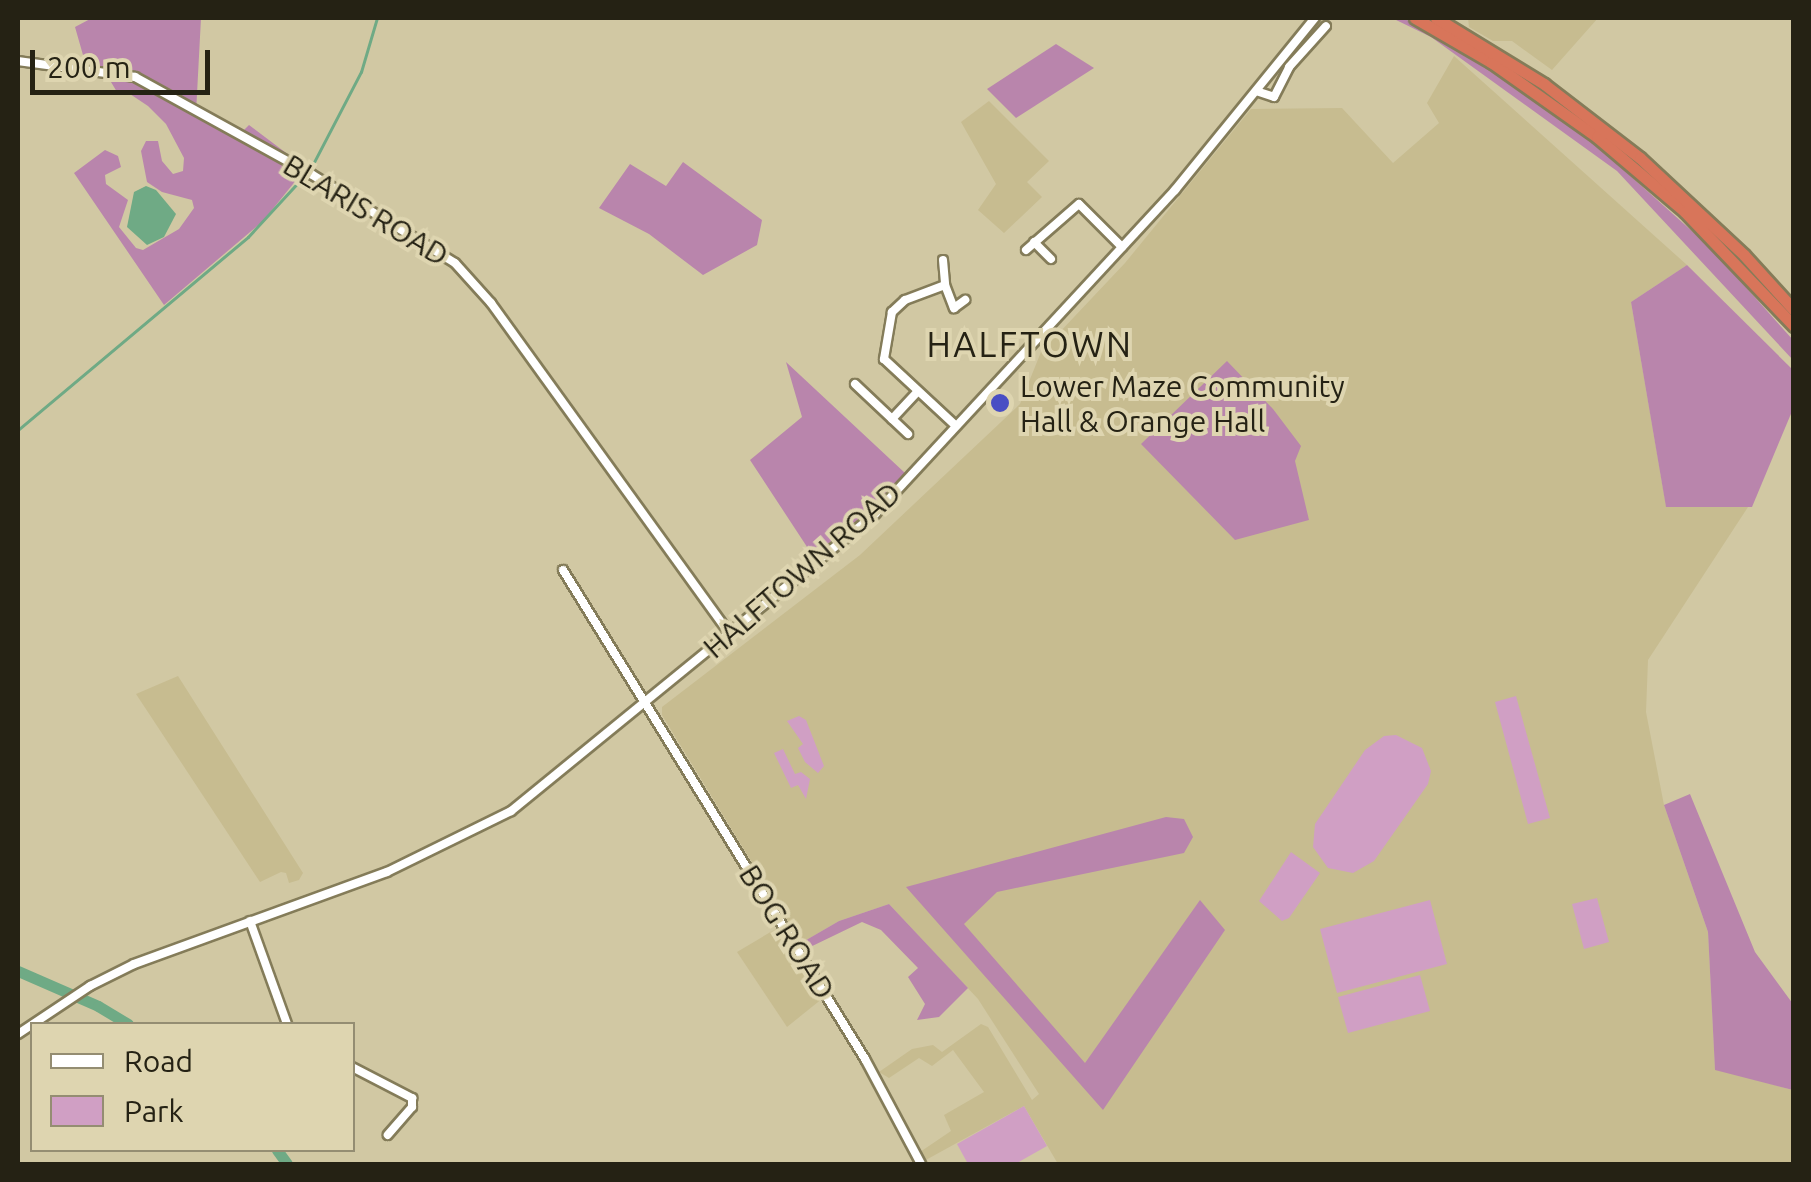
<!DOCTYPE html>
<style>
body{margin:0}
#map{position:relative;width:1811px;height:1182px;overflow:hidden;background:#d1c8a3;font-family:Ubuntu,sans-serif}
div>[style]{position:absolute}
.built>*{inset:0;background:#c7bc90}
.green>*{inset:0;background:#d09fc4}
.forest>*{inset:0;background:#b985ac}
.water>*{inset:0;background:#6faa85}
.stream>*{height:2.5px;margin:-1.25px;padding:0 1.25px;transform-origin:1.25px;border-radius:1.25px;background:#6faa85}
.river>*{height:11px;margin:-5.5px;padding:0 5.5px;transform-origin:5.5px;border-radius:5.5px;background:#6faa85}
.roads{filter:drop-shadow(2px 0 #847c59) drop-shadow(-2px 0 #847c59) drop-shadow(0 2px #847c59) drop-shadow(0 -2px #847c59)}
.minor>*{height:8px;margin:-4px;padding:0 4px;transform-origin:4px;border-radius:4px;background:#fff}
.highway>*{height:11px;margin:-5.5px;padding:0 5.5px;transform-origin:5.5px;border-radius:5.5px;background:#d8755a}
.dots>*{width:28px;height:28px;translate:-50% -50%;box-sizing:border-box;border:5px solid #ded5b0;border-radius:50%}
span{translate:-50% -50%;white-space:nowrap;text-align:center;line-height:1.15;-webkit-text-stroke:8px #ded5b0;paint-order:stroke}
.street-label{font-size:30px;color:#252214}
.poi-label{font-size:30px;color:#252214}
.left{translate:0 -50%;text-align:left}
.quarter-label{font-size:35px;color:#252214;letter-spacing:2.5px}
.frame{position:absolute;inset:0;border:20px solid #252214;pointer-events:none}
.legend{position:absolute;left:30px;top:1022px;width:325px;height:130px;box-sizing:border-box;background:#ded5b0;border:2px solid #948d72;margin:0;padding:12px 18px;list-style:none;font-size:30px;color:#252214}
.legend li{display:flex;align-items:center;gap:20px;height:50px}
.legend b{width:50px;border:2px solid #948d72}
.scale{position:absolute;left:30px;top:50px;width:180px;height:45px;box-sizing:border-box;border:5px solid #252214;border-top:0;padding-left:12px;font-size:30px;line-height:35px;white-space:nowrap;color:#252214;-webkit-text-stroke:8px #ded5b0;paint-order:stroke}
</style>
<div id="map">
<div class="built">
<div style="clip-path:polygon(1468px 18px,1598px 18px,1552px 70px,1512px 41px,1493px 41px,1469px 27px)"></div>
<div style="clip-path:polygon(1454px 56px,1687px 265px,1631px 302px,1666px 506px,1748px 507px,1648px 660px,1646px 712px,1664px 805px,1708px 932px,1715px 1069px,1793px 1090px,1793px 1164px,1058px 1164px,1024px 1106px,924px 1161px,920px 1152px,951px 1131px,944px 1115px,984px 1092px,953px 1050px,932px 1066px,919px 1058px,889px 1078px,879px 1072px,912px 1049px,933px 1045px,942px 1052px,981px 1024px,988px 1027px,1032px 1100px,1039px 1094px,978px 999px,889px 904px,839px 921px,801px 943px,662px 715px,662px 707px,860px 555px,1020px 404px,1041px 352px,1125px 263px,1251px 109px,1342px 108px,1393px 163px,1439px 123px,1427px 103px)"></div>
<div style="clip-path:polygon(989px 101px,1049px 161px,1027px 182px,1042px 197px,1004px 233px,978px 210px,996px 184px,961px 122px)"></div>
<div style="clip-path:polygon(178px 676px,303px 873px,299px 880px,289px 883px,286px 873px,281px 872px,260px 882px,136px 694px)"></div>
<div style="clip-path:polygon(779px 927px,823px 998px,787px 1027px,737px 952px)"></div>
</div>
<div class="green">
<div style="clip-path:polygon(1516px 696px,1550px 818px,1528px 824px,1495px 702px)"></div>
<div style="clip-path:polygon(799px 716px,806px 720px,824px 766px,818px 773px,805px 762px,798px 748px,803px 744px,787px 721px)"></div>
<div style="clip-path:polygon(1396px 735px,1422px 748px,1431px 771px,1428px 784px,1374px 861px,1353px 873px,1328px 868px,1313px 847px,1315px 824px,1365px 750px,1384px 736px)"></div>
<div style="clip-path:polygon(783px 749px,795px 774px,801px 772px,810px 779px,806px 799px,798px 785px,791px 788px,774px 753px)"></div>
<div style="clip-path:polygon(1291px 852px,1320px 873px,1289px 918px,1282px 921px,1259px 901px)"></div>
<div style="clip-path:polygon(1597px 898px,1609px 942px,1584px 949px,1572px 904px)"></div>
<div style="clip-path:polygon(1430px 900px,1447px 964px,1337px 993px,1320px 929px)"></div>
<div style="clip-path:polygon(1420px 975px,1430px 1011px,1348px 1033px,1338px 997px)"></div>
<div style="clip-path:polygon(1024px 1106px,1047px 1146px,1015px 1164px,968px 1164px,957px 1144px)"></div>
</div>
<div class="forest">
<div style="clip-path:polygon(92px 18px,201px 18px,196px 113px,241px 133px,249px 125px,306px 168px,263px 221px,164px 305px,74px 173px,105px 150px,118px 156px,121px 167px,105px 175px,106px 184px,128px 200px,119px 227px,136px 248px,143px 250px,179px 229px,194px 208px,192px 200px,162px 192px,147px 182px,141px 151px,146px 141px,158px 141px,162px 161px,173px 174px,183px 171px,184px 158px,166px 124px,148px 106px,130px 94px,117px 92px,102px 67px,85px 62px,75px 27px)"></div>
<div style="clip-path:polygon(1392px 18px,1403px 18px,1437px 36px,1578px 129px,1712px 249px,1793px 340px,1793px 360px,1617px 171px,1431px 37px)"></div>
<div style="clip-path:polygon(1056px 44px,1094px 68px,1016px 118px,987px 89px)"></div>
<div style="clip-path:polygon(683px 162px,762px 220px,757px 245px,703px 275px,649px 234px,599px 208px,630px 164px,666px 186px)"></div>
<div style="clip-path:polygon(1687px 265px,1793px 370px,1793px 409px,1752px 507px,1666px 507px,1631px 302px)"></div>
<div style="clip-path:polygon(1227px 361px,1273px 409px,1301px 446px,1295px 461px,1309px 520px,1235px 540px,1141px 444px)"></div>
<div style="clip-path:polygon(786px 362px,905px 473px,883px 499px,813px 556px,750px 460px,802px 417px)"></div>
<div style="clip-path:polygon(1690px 794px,1755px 952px,1793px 1004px,1793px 1090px,1715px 1070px,1708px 932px,1664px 805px)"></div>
<div style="clip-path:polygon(1166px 817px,1184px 819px,1193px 837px,1184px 853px,997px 892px,964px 924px,1085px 1063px,1200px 900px,1225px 930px,1103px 1110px,906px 887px)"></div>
<div style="clip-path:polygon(889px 904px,968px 988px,939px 1017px,917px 1020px,925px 1004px,908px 977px,918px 968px,881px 930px,862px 922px,804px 950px,801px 943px,839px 921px)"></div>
</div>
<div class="water">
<div style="clip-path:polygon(146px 186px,156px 190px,176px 214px,164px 237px,147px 245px,127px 227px,134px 192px)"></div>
</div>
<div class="stream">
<div style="left:312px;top:166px;width:106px;rotate:-62.5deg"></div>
<div style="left:361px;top:72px;width:56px;rotate:-73.5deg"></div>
<div style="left:18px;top:430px;width:300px;rotate:-40deg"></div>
<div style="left:248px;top:237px;width:83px;rotate:-47.4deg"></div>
<div style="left:281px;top:1157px;width:7px;rotate:74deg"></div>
</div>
<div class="river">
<div style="left:18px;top:971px;width:87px;rotate:23.6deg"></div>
<div style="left:98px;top:1006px;width:35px;rotate:31deg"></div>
<div style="left:277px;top:1150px;width:17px;rotate:54deg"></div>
</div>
<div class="roads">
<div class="minor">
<div style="left:18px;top:61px;width:118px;rotate:7.8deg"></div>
<div style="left:135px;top:77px;width:201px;rotate:28.9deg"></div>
<div style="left:311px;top:174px;width:169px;rotate:31.7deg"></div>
<div style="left:455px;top:263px;width:54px;rotate:48deg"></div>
<div style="left:491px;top:303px;width:408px;rotate:54.2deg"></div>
<div style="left:1256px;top:91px;width:19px;rotate:18deg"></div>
<div style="left:1274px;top:97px;width:34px;rotate:-63deg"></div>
<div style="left:1289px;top:67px;width:55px;rotate:-47.9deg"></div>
<div style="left:1034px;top:242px;width:24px;rotate:45deg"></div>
<div style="left:1026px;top:250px;width:70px;rotate:-41deg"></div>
<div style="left:1079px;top:204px;width:61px;rotate:45deg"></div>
<div style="left:943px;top:260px;width:25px;rotate:85deg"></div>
<div style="left:945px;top:285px;width:43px;rotate:159.4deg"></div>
<div style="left:905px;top:300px;width:18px;rotate:137deg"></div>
<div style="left:892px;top:312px;width:48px;rotate:99.7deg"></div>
<div style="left:884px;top:359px;width:98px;rotate:42.9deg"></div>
<div style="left:945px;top:285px;width:25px;rotate:69deg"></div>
<div style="left:954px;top:308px;width:14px;rotate:-36deg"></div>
<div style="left:855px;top:384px;width:73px;rotate:43.3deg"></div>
<div style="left:892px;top:419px;width:38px;rotate:-47deg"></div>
<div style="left:563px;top:570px;width:575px;rotate:58.3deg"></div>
<div style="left:865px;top:1059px;width:119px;rotate:61.9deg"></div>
<div style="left:250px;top:921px;width:109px;rotate:70.2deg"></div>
<div style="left:18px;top:1034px;width:87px;rotate:-33.7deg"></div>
<div style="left:90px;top:986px;width:49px;rotate:-26.6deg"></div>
<div style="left:134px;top:964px;width:269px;rotate:-20deg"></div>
<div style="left:387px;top:872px;width:138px;rotate:-26.2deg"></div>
<div style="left:511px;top:811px;width:470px;rotate:-39.2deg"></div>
<div style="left:875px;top:514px;width:442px;rotate:-47.2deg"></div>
<div style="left:1175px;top:190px;width:222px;rotate:-50.9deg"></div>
<div style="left:352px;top:1067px;width:68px;rotate:27.3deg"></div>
<div style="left:412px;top:1098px;width:9px;rotate:90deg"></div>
<div style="left:412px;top:1107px;width:37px;rotate:131deg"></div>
</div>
<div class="highway">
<div style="left:1415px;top:18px;width:88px;rotate:30.1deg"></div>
<div style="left:1491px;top:62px;width:130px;rotate:35.3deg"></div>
<div style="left:1597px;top:137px;width:116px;rotate:40.4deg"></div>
<div style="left:1685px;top:212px;width:158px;rotate:46.3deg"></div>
<div style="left:1436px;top:18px;width:127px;rotate:31.4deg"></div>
<div style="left:1544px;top:84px;width:121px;rotate:37.6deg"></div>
<div style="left:1640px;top:158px;width:142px;rotate:43deg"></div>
<div style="left:1744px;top:255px;width:74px;rotate:47.7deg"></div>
</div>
</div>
<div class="dots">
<div style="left:1000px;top:403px;background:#494ec4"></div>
</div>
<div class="street-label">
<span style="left:366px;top:210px;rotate:31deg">BLARIS ROAD</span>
<span style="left:802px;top:570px;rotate:-41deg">HALFTOWN ROAD</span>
<span style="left:787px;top:932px;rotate:58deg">BOG ROAD</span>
</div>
<div class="poi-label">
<span class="left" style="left:1020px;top:403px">Lower Maze Community<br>Hall &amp; Orange Hall</span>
</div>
<div class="quarter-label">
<span style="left:1030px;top:344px">HALFTOWN</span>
</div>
<div class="frame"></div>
<ul class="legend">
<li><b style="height:12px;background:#fff"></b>Road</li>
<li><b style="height:28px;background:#d09fc4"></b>Park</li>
</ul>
<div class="scale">200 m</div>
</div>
